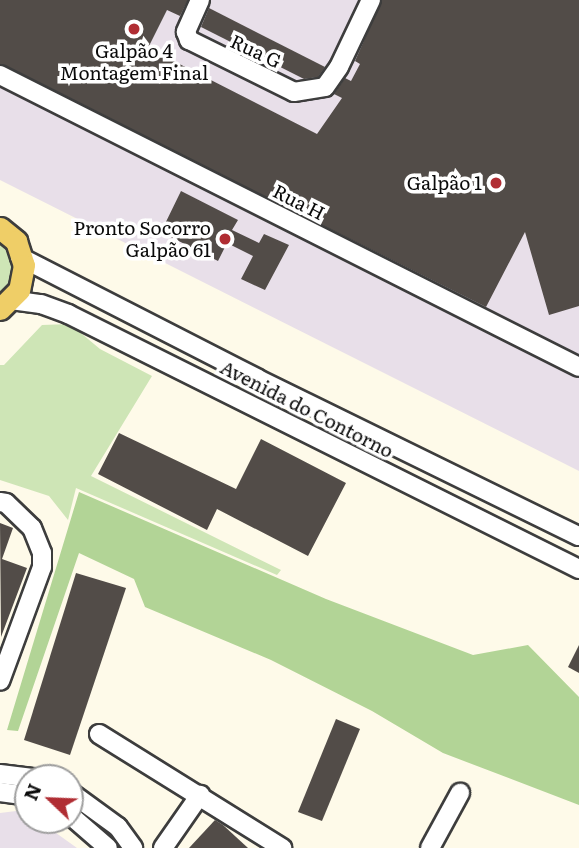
<!DOCTYPE html>
<meta charset="utf-8">
<style>
body{margin:0}
#map{position:relative;width:579px;height:848px;overflow:hidden;background:#fefae9;font-family:Literata,serif}
div>[style]{position:absolute}
.industrial>*{inset:0;background:#e8dfe9}
.green>*{inset:0;background:#cee5b6}
.forest>*{inset:0;background:#b2d496}
.building>*{inset:0;background:#524c48}
.roads{filter:drop-shadow(2px 0 #3d3d3d) drop-shadow(-2px 0 #3d3d3d) drop-shadow(0 2px #3d3d3d) drop-shadow(0 -2px #3d3d3d)}
.minor>*{height:18px;margin:-9px;padding:0 9px;transform-origin:9px;border-radius:9px;background:#fff}
.major>*{height:21px;margin:-10.5px;padding:0 10.5px;transform-origin:10.5px;border-radius:10.5px;background:#efce67}
.dots>*{width:19px;height:19px;translate:-50% -50%;box-sizing:border-box;border:4px solid #fff;border-radius:50%}
span{translate:-50% -50%;white-space:nowrap;text-align:center;line-height:1.15;-webkit-text-stroke:7px #fff;paint-order:stroke}
.poi-label{font-size:19px;color:#0a0a0a}
.right{translate:-100% -50%;text-align:right}
.street-label{font-size:19px;color:#0a0a0a}
.north{position:absolute;left:14px;top:764px;width:70px;height:70px;box-sizing:border-box;background:#fff;border:2px solid #9d9d9d;border-radius:50%;rotate:293deg;font-size:19px;font-weight:700;line-height:28px;text-align:center;color:#0a0a0a}
.north::after{content:'';display:block;margin:auto;width:24px;height:32px;background:#b02d33;clip-path:polygon(50% 0,100% 100%,50% 72%,0 100%)}
</style>
<div id="map">
<div class="industrial">
<div style="clip-path:polygon(0 0,579px 0,579px 471px,0 180px)"></div>
<div style="clip-path:polygon(24px 810px,28px 813px,28px 820px,38px 820px,77px 848px,0 848px,0 813px)"></div>
</div>
<div class="green">
<div style="clip-path:polygon(0 243px,10px 256px,13px 267px,12px 278px,0 296px)"></div>
<div style="clip-path:polygon(70px 324px,100px 349px,152px 376px,91px 476px,281px 570px,277px 575px,76px 488px,68px 520px,49px 496px,0 480px,0 365px,4px 365px,42px 325px)"></div>
</div>
<div class="forest">
<div style="clip-path:polygon(79px 492px,326px 599px,473px 655px,528px 645px,579px 697px,579px 805px,443px 753px,372px 711px,271px 660px,145px 607px,134px 579px,79px 553px,18px 731px,7px 730px)"></div>
</div>
<div class="building">
<div style="clip-path:polygon(0 0,188px 0,180px 16px,167px 10px,148px 48px,317px 134px,342px 98px,334px 94px,345px 78px,351px 81px,360px 64px,355px 61px,382px 0,579px 0,579px 306px,549px 315px,525px 232px,486px 307px,0 64px)"></div>
<div style="clip-path:polygon(209px 8px,325px 67px,318px 77px,304px 79px,201px 27px)"></div>
<div style="clip-path:polygon(181px 191px,238px 220px,232px 230px,259px 243px,264px 234px,289px 245px,265px 290px,241px 279px,253px 256px,227px 243px,218px 261px,161px 232px)"></div>
<div style="clip-path:polygon(119px 433px,236px 489px,261px 439px,346px 483px,308px 556px,217px 509px,207px 530px,98px 474px)"></div>
<div style="clip-path:polygon(0 523px,13px 528px,2px 559px,27px 568px,1px 637px)"></div>
<div style="clip-path:polygon(76px 573px,126px 588px,70px 755px,24px 740px)"></div>
<div style="clip-path:polygon(579px 645px,579px 673px,568px 667px)"></div>
<div style="clip-path:polygon(336px 719px,360px 729px,322px 821px,298px 812px)"></div>
<div style="clip-path:polygon(215px 820px,223px 825px,248px 848px,189px 848px)"></div>
</div>
<div class="roads">
<div class="minor">
<div style="left:200px;top:0;width:35px;rotate:114deg"></div>
<div style="left:186px;top:32px;width:9px;rotate:69deg"></div>
<div style="left:189px;top:40px;width:117px;rotate:26.3deg"></div>
<div style="left:294px;top:92px;width:31px;rotate:-9deg"></div>
<div style="left:325px;top:87px;width:24px;rotate:-55deg"></div>
<div style="left:339px;top:67px;width:74px;rotate:-64.5deg"></div>
<div style="left:0;top:75px;width:648px;rotate:26.76deg"></div>
<div style="left:20px;top:257px;width:267px;rotate:27.1deg"></div>
<div style="left:258px;top:379px;width:357px;rotate:26.1deg"></div>
<div style="left:11px;top:300px;width:30px;rotate:8deg"></div>
<div style="left:41px;top:304px;width:29px;rotate:20deg"></div>
<div style="left:68px;top:314px;width:571px;rotate:26.52deg"></div>
<div style="left:0;top:502px;width:6px;rotate:9deg"></div>
<div style="left:6px;top:503px;width:36px;rotate:44deg"></div>
<div style="left:32px;top:528px;width:27px;rotate:68deg"></div>
<div style="left:42px;top:553px;width:14px;rotate:90deg"></div>
<div style="left:42px;top:567px;width:121px;rotate:110.2deg"></div>
<div style="left:99px;top:734px;width:216px;rotate:31.9deg"></div>
<div style="left:0;top:774px;width:35px;rotate:7deg"></div>
<div style="left:0;top:792px;width:28px;rotate:8deg"></div>
<div style="left:70px;top:792px;width:59px;rotate:36.1deg"></div>
<div style="left:118px;top:827px;width:26px;rotate:54deg"></div>
<div style="left:70px;top:815px;width:50px;rotate:41deg"></div>
<div style="left:163px;top:848px;width:65px;rotate:-55.1deg"></div>
<div style="left:430px;top:848px;width:63px;rotate:-61.4deg"></div>
</div>
<div class="major">
<div style="left:0;top:228px;width:21px;rotate:39deg"></div>
<div style="left:16px;top:241px;width:25px;rotate:72deg"></div>
<div style="left:24px;top:265px;width:25px;rotate:101deg"></div>
<div style="left:19px;top:290px;width:27px;rotate:135deg"></div>
</div>
</div>
<div class="dots">
<div style="left:134px;top:29px;background:#b02d33"></div>
<div style="left:496px;top:183px;background:#b02d33"></div>
<div style="left:225px;top:239px;background:#b02d33"></div>
</div>
<div class="poi-label">
<span style="left:134px;top:62px">Galpão 4<br>Montagem Final</span>
<span class="right" style="left:482px;top:183px">Galpão 1</span>
<span class="right" style="left:211px;top:239px">Pronto Socorro<br>Galpão 61</span>
</div>
<div class="street-label">
<span style="left:256px;top:51px;rotate:25deg">Rua G</span>
<span style="left:299px;top:202px;rotate:27deg">Rua H</span>
<span style="left:307px;top:409px;rotate:27deg">Avenida do Contorno</span>
</div>
<div class="north">N</div>
</div>
